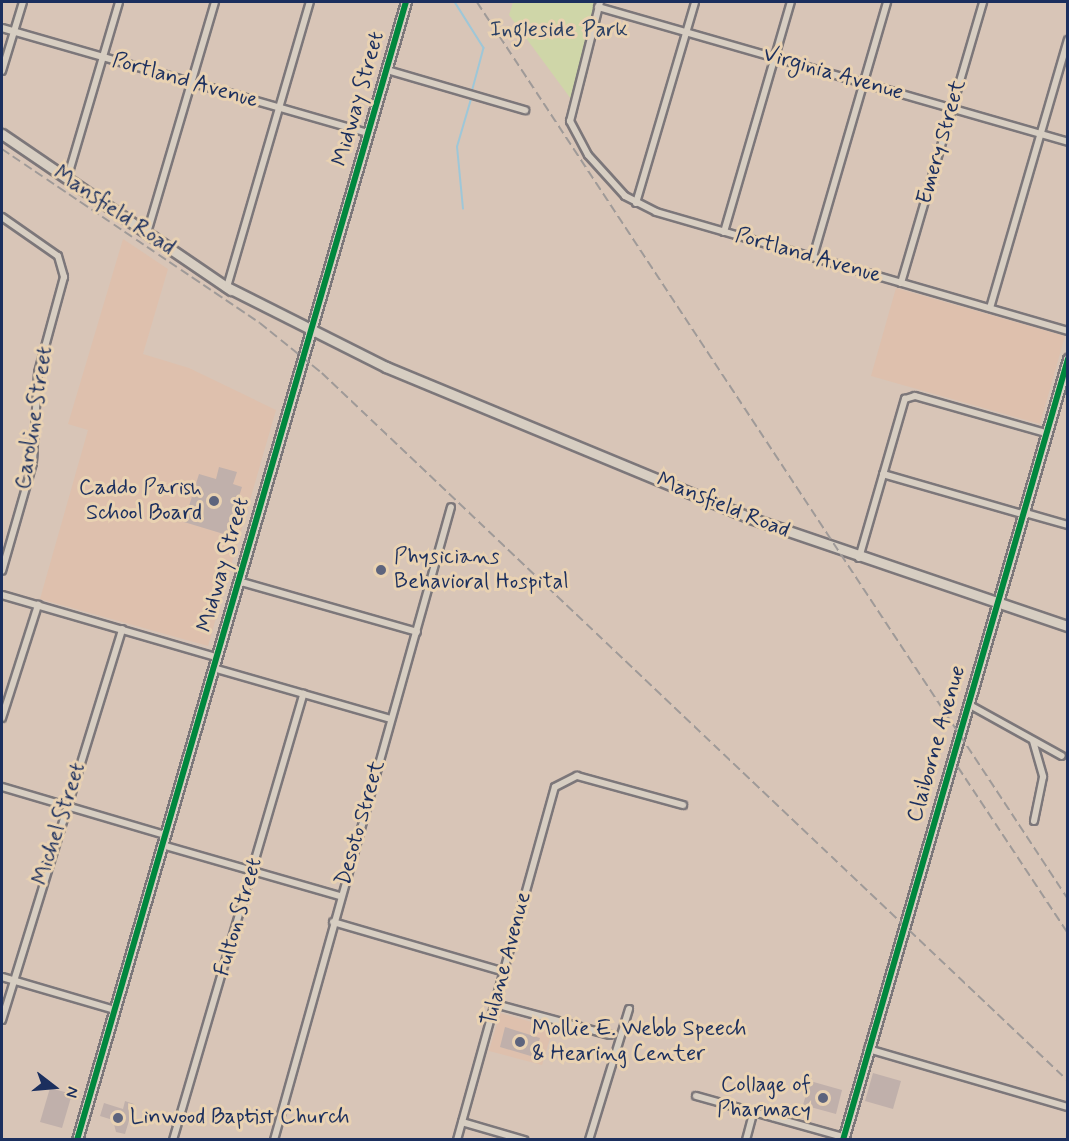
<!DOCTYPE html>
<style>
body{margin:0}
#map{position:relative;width:1069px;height:1141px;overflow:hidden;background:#d8c5b7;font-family:Mynerve,sans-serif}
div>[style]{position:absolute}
.built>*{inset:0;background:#dec0ad}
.green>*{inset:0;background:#cfd6a8}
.stream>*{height:1.5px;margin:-0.75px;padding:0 0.75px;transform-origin:0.75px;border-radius:0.75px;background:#9ec7d8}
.building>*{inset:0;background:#c0b0ab}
.roads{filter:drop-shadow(2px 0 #7c777a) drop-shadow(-2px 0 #7c777a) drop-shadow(0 2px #7c777a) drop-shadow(0 -2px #7c777a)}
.street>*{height:6px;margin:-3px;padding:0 3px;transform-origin:3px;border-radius:3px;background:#d7cec2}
.secondary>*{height:9px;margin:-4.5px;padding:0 4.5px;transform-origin:4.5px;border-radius:4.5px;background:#d7cec2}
.rail>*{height:1.5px;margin-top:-0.75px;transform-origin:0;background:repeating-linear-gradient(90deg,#9f9a98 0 9px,transparent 0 13.5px)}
.cycleway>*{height:6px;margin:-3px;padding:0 3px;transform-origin:3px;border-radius:3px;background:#00873e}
.dots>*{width:16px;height:16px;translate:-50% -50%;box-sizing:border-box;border:3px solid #e9d2b2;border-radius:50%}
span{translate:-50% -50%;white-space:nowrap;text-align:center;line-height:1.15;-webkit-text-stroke:6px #e9d2b2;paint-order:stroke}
.park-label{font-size:22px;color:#2c4164}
.street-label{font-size:22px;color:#1b2f5e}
.poi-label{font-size:22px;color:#1b2f5e}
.right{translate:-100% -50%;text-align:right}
.left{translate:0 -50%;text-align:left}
.frame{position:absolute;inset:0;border:3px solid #1b2f5e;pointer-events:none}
.north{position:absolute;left:24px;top:1057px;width:60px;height:60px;-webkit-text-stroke:4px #e9d2b2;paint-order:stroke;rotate:106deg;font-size:16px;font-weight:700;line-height:24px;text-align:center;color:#1b2f5e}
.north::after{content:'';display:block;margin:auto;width:21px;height:27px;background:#1b2f5e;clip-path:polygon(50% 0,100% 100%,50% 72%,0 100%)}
</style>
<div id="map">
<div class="built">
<div style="clip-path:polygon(123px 239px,168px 269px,143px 354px,189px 368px,276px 410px,208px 646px,40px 599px,88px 430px,68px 424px)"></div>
<div style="clip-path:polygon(896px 288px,1065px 336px,1040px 424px,871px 376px)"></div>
<div style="clip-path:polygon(500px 1013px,553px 1028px,542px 1065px,489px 1051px)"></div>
</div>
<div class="green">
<div style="clip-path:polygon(513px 2px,597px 2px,571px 99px,509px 15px)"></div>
</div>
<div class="stream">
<div style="left:455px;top:2px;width:54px;rotate:57.8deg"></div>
<div style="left:484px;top:48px;width:42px;rotate:105deg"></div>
<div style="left:463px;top:209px;width:62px;rotate:-95.5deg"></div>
<div style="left:457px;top:147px;width:50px;rotate:-73.7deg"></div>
</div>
<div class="building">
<div style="clip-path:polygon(219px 467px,237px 472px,233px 484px,242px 487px,227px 535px,184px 522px,199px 474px,216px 479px)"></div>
<div style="clip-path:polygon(505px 1027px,540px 1038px,534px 1057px,500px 1047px)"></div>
<div style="clip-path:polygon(873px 1073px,901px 1081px,893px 1109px,865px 1101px)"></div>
<div style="clip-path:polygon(810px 1081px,842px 1090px,836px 1114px,803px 1105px)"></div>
<div style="clip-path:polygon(50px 1088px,72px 1094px,62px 1128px,40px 1122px)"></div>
<div style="clip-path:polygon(125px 1101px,134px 1104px,125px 1134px,116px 1132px,113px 1120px,100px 1116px,104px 1103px,123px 1109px)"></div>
</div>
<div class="roads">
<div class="street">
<div style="left:600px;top:2px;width:123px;rotate:104.1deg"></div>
<div style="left:570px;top:121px;width:38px;rotate:62deg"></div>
<div style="left:588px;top:155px;width:55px;rotate:47.9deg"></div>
<div style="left:625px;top:196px;width:35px;rotate:27deg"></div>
<div style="left:656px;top:212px;width:429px;rotate:16.1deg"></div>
<div style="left:598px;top:7px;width:489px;rotate:16deg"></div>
<div style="left:2px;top:28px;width:381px;rotate:16deg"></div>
<div style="left:387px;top:70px;width:144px;rotate:16.2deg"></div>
<div style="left:2px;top:71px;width:72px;rotate:-73.1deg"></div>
<div style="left:67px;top:179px;width:184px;rotate:-73.6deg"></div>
<div style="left:636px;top:203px;width:209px;rotate:-73.6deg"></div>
<div style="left:2px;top:217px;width:68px;rotate:34.9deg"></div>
<div style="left:58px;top:256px;width:22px;rotate:74deg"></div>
<div style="left:64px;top:277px;width:99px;rotate:105.2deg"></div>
<div style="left:38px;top:373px;width:90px;rotate:93.2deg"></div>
<div style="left:33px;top:463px;width:112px;rotate:106deg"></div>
<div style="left:724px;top:232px;width:240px;rotate:-73.8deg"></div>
<div style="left:147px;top:233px;width:241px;rotate:-73.6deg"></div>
<div style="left:813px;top:257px;width:266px;rotate:-73.8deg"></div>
<div style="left:901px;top:283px;width:293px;rotate:-73.7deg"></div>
<div style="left:227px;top:287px;width:297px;rotate:-73.8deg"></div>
<div style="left:990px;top:308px;width:279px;rotate:-73.8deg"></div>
<div style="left:883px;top:474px;width:145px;rotate:16.1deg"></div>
<div style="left:1022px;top:512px;width:48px;rotate:15.8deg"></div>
<div style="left:859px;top:558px;width:166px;rotate:-73.9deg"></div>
<div style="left:905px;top:399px;width:10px;rotate:-17deg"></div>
<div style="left:915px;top:396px;width:136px;rotate:15.8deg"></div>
<div style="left:238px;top:581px;width:186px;rotate:15.9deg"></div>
<div style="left:2px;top:595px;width:223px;rotate:16.2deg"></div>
<div style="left:213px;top:668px;width:185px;rotate:16deg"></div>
<div style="left:968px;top:704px;width:107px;rotate:29deg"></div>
<div style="left:2px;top:718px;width:119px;rotate:-72.3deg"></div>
<div style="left:1033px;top:741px;width:37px;rotate:74deg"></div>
<div style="left:1043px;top:777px;width:45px;rotate:101.6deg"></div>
<div style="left:2px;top:787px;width:170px;rotate:16.4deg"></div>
<div style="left:162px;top:845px;width:185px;rotate:16deg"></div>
<div style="left:333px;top:922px;width:179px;rotate:16.2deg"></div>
<div style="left:2px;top:977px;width:118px;rotate:16.3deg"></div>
<div style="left:495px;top:1004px;width:119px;rotate:15.1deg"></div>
<div style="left:2px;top:1020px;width:409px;rotate:-72.9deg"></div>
<div style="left:868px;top:1049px;width:208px;rotate:16.2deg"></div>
<div style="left:696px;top:1096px;width:153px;rotate:15.6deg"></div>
<div style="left:462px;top:1122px;width:65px;rotate:16.2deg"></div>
<div style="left:173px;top:1140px;width:465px;rotate:-73.7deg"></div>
<div style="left:274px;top:1140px;width:657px;rotate:-74.38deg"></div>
<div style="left:457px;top:1140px;width:366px;rotate:-74.5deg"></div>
<div style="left:555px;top:787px;width:25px;rotate:-27deg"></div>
<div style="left:577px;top:776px;width:110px;rotate:15.3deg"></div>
<div style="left:589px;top:1140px;width:137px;rotate:-73deg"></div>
<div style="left:746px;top:1140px;width:30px;rotate:-75deg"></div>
</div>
<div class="secondary">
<div style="left:2px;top:134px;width:277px;rotate:34.3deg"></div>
<div style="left:227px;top:287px;width:178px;rotate:26.7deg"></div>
<div style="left:386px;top:367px;width:394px;rotate:22.5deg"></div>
<div style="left:750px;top:518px;width:336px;rotate:18.8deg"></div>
<div style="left:77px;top:1140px;width:1185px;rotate:-73.88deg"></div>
<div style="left:843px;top:1140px;width:813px;rotate:-73.93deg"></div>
</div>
</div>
<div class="rail">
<div style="left:477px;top:2px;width:1074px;rotate:56.62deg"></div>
<div style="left:2px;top:149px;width:311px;rotate:34deg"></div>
<div style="left:260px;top:323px;width:80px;rotate:38.9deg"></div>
<div style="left:322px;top:373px;width:1028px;rotate:43.5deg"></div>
<div style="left:958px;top:767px;width:199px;rotate:56.5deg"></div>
</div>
<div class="cycleway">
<div style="left:77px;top:1140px;width:1185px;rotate:-73.88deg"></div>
<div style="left:843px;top:1140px;width:813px;rotate:-73.93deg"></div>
</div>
<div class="dots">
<div style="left:214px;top:501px;background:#5d647d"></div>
<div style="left:381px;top:570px;background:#5d647d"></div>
<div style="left:520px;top:1042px;background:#5d647d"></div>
<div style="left:823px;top:1098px;background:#5d647d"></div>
<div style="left:118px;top:1118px;background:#5d647d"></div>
</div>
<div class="park-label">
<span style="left:559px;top:31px">Ingleside Park</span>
</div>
<div class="street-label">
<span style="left:833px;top:74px;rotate:16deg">Virginia Avenue</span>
<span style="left:185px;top:81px;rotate:16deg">Portland Avenue</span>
<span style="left:359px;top:99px;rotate:-74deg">Midway Street</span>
<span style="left:942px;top:142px;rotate:-74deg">Emery Street</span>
<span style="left:114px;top:211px;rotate:34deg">Mansfield Road</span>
<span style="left:808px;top:256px;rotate:16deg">Portland Avenue</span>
<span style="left:35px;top:418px;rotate:-81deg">Caroline Street</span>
<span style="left:723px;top:506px;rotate:22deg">Mansfield Road</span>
<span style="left:224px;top:565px;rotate:-74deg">Midway Street</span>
<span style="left:937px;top:744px;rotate:-74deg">Claiborne Avenue</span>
<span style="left:361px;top:823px;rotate:-74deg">Desoto Street</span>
<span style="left:60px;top:824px;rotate:-72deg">Michel Street</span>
<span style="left:239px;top:917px;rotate:-74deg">Fulton Street</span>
<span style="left:507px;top:959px;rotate:-75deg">Tulane Avenue</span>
</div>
<div class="poi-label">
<span class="right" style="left:202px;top:501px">Caddo Parish<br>School Board</span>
<span class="left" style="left:394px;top:570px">Physicians<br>Behavioral Hospital</span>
<span class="left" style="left:532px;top:1042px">Mollie E. Webb Speech<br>&amp; Hearing Center</span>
<span class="right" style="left:811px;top:1098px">Collage of<br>Pharmacy</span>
<span class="left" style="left:130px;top:1118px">Linwood Baptist Church</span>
</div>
<div class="frame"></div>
<div class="north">N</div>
</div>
